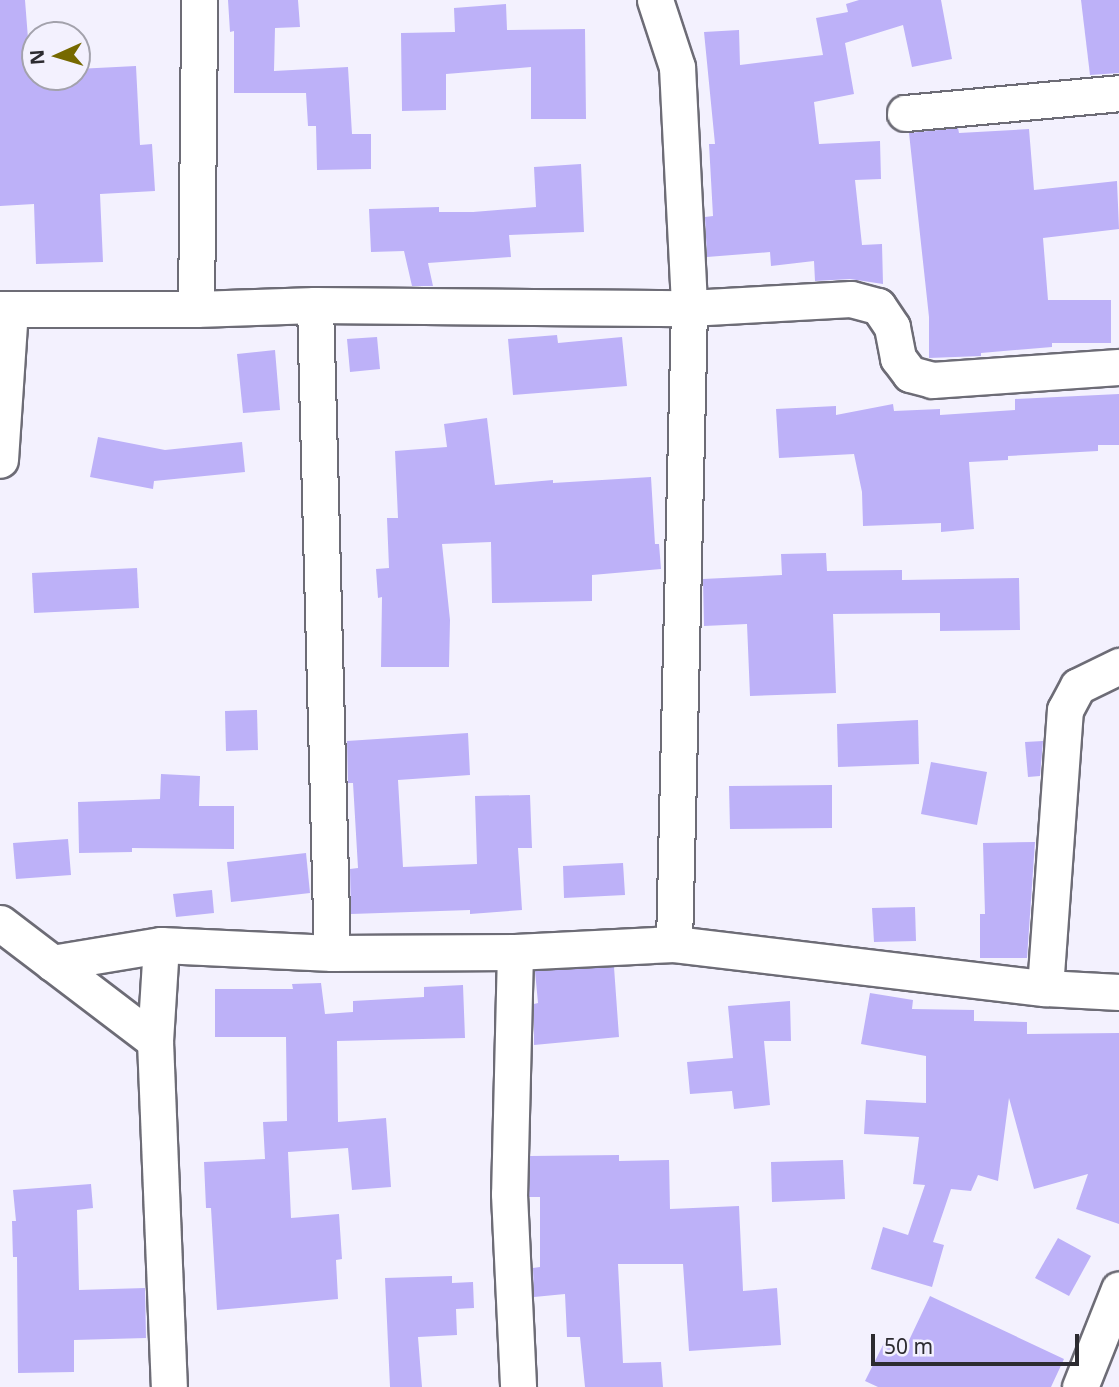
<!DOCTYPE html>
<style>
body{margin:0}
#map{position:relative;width:1119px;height:1387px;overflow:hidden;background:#f3f1fe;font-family:"Noto Sans",sans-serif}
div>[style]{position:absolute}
.building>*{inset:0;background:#bdb1f8}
.roads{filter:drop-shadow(2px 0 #6d6c76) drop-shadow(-2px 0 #6d6c76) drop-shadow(0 2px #6d6c76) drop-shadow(0 -2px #6d6c76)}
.minor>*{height:35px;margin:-17.5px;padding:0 17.5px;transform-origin:17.5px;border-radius:17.5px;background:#fff}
span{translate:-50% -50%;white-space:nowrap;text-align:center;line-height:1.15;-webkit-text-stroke:6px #f3f1fe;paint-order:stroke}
.north{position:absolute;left:21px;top:21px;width:70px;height:70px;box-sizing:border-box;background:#f3f1fe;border:2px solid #a3a2ac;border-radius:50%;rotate:266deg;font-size:19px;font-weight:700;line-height:28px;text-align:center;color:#2c2b30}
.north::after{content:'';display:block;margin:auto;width:24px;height:32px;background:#766900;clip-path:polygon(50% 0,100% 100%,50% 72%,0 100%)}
.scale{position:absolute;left:871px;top:1334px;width:208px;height:32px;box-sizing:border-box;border:4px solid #2c2b30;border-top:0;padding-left:9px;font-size:21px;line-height:24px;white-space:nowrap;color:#2c2b30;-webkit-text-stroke:5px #f3f1fe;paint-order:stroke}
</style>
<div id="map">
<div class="building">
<div style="clip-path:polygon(0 0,25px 0,31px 77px,77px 77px,77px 69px,136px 66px,140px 145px,152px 144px,155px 191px,100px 194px,103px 262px,36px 264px,34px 204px,0 206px)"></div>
<div style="clip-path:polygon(228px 0,298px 0,300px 27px,275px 28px,274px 71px,348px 67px,352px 134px,371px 134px,371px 169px,317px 170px,316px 126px,308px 126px,306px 93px,234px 93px,234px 31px,230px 32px)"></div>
<div style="clip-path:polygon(859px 0,941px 0,952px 59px,912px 67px,903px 25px,845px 43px,854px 94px,814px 102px,819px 144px,880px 141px,881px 179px,855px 180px,862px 245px,882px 244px,883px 284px,850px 279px,815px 281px,814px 261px,771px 266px,770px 252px,707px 257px,705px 217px,713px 216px,709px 144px,715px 144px,704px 32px,739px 30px,740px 65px,823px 55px,816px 18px,848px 12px,846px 4px)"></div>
<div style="clip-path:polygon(1081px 0,1119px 0,1119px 73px,1090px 75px)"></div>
<div style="clip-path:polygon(506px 4px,507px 30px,585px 29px,586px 119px,531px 119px,531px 67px,446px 74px,446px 110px,402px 111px,401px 33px,455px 32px,454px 8px)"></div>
<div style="clip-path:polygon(958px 128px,959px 133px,1029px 129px,1034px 190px,1117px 181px,1119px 229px,1043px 238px,1048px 300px,1111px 300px,1111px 343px,1052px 343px,1052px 347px,981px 353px,981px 356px,929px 358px,929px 317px,909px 133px)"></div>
<div style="clip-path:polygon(581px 164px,584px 232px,509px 235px,511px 257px,428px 263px,433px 286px,412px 286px,404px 251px,371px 252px,369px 209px,439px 207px,439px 212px,473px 212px,536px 207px,534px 167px)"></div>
<div style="clip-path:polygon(557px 335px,558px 343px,622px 337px,627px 386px,513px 395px,508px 339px)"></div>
<div style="clip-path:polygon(377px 337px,380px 369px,350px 372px,347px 339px)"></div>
<div style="clip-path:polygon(275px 350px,280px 410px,243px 413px,237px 354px)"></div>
<div style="clip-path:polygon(1119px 394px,1119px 445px,1098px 445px,1098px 451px,1008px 456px,1008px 460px,969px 462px,974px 529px,941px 532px,941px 523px,863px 526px,862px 492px,854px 454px,779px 458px,776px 409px,836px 406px,836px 415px,893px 404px,894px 411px,940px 409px,940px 415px,1015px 410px,1015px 399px)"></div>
<div style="clip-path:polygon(487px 418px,495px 485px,553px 480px,553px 483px,651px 477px,655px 544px,659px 544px,661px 569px,592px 575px,592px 601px,492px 603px,491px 542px,442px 544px,450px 620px,449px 667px,381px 667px,382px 597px,378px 598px,376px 569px,389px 568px,387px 518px,398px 518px,395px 451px,447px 447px,444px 424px)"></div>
<div style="clip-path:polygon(98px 437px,165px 450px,242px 442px,245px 472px,154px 481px,153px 489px,90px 477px)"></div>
<div style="clip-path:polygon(826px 553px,827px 571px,902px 570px,902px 580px,1019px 578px,1020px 630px,940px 631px,940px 613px,833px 614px,836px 693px,750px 696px,747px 624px,704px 626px,703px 579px,782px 575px,781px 554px)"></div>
<div style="clip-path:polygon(137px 568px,139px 608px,34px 613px,32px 573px)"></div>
<div style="clip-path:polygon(257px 710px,258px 750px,226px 751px,225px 711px)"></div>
<div style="clip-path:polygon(918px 720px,919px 764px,838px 767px,837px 724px)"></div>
<div style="clip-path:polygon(468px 733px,470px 775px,398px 780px,403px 867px,477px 864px,475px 796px,530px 795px,532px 848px,518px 848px,522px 910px,470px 914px,470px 910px,351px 914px,350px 869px,358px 868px,353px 783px,348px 783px,347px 741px)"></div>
<div style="clip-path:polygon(1043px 741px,1040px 776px,1028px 777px,1025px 742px)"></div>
<div style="clip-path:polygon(931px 762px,987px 772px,977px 825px,921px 814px)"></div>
<div style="clip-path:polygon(161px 774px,200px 776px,199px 806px,234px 806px,234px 849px,132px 848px,132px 852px,79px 853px,78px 802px,160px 799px)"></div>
<div style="clip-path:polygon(832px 785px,832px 828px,730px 829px,729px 786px)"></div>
<div style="clip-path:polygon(68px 839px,71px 875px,16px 879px,13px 843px)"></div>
<div style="clip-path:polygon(1035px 842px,1027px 958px,980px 958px,980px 914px,985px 914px,983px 843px)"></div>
<div style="clip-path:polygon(306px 853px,310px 893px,231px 902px,227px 862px)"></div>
<div style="clip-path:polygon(623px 863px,625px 895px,564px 898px,563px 866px)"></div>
<div style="clip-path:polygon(212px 890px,214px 913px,176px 917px,173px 894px)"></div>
<div style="clip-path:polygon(915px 907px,916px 941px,874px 942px,872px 908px)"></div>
<div style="clip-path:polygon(614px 967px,619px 1037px,534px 1045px,534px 1004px,538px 1003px,535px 971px)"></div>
<div style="clip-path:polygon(321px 983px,325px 1014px,353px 1012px,353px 1001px,424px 997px,424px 987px,463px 985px,465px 1038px,337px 1041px,338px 1122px,386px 1118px,391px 1187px,352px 1190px,348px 1148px,288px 1152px,291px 1218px,339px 1214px,342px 1259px,336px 1260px,338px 1299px,217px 1310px,211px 1208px,206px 1208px,204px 1162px,265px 1159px,263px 1122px,287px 1121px,286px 1037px,215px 1037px,215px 989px,293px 989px,292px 984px)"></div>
<div style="clip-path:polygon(870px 993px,913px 1000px,912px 1009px,974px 1010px,974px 1021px,1027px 1022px,1027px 1034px,1119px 1033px,1119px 1224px,1076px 1209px,1088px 1174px,1034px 1189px,1009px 1098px,998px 1181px,978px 1175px,971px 1191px,951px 1189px,933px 1242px,944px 1245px,932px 1287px,871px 1269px,883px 1227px,908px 1235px,925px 1185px,913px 1184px,919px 1137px,864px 1134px,866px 1100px,926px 1103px,926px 1056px,861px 1044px)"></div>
<div style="clip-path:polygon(790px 1001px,791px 1041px,764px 1041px,770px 1105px,734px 1109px,732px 1091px,690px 1094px,687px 1062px,733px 1058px,728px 1006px)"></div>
<div style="clip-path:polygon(619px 1155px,619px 1161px,669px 1160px,670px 1209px,739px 1206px,743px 1291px,777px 1288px,781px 1345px,689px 1351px,683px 1264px,618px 1264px,623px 1363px,661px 1362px,663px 1387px,585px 1387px,580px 1337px,567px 1337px,565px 1294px,534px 1297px,533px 1268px,540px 1267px,540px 1197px,529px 1197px,530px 1156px)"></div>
<div style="clip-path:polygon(843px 1160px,845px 1199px,772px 1202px,771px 1162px)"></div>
<div style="clip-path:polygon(91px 1184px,93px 1208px,77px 1210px,79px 1290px,145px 1288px,146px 1338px,74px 1340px,74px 1372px,18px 1373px,17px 1257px,13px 1257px,12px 1221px,16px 1221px,13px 1190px)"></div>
<div style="clip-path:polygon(1058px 1238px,1091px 1256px,1069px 1296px,1035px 1278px)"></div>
<div style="clip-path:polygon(452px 1276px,452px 1283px,473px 1282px,474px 1308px,456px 1309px,457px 1335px,418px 1337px,422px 1387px,390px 1387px,385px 1278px)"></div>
<div style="clip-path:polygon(930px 1296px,1064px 1359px,1051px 1387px,878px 1387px,865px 1381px,884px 1343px,903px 1353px)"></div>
</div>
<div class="roads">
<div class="minor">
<div style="left:655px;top:0;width:71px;rotate:71.8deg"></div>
<div style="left:677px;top:67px;width:241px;rotate:87.1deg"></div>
<div style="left:689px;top:308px;width:636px;rotate:91.35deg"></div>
<div style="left:905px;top:113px;width:215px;rotate:-5.3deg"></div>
<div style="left:315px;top:305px;width:648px;rotate:88.5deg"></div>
<div style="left:0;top:309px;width:10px"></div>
<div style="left:10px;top:309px;width:151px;rotate:93.8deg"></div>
<div style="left:10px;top:309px;width:186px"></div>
<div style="left:196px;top:309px;width:119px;rotate:-1.9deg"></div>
<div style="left:315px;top:305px;width:374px;rotate:0.5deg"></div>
<div style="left:689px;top:308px;width:162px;rotate:-3.2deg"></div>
<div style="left:851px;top:299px;width:28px;rotate:15deg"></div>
<div style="left:878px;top:306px;width:25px;rotate:56deg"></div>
<div style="left:892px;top:327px;width:32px;rotate:79deg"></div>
<div style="left:898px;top:358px;width:20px;rotate:53deg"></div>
<div style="left:910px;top:374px;width:23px;rotate:15deg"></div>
<div style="left:932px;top:380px;width:187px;rotate:-4deg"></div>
<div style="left:196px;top:309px;width:309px;rotate:-89.4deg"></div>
<div style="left:0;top:923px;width:195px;rotate:37.3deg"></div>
<div style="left:155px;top:1041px;width:346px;rotate:87.7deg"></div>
<div style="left:515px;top:952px;width:242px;rotate:91.4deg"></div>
<div style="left:509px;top:1194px;width:193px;rotate:87.3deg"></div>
<div style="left:52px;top:963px;width:110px;rotate:-9.4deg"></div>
<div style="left:161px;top:945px;width:171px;rotate:2.7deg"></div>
<div style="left:332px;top:953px;width:183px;rotate:-0.3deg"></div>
<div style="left:515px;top:952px;width:159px;rotate:-2.9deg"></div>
<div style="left:674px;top:944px;width:374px;rotate:6.8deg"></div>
<div style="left:1045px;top:988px;width:74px;rotate:3.1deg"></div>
<div style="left:1045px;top:988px;width:279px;rotate:-85.9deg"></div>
<div style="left:1065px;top:710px;width:27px;rotate:-62deg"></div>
<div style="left:1078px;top:686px;width:46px;rotate:-26deg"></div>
<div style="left:155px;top:1041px;width:96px;rotate:-86.4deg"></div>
<div style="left:1080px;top:1387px;width:105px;rotate:-68.3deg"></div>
</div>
</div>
<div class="north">N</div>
<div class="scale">50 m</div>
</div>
